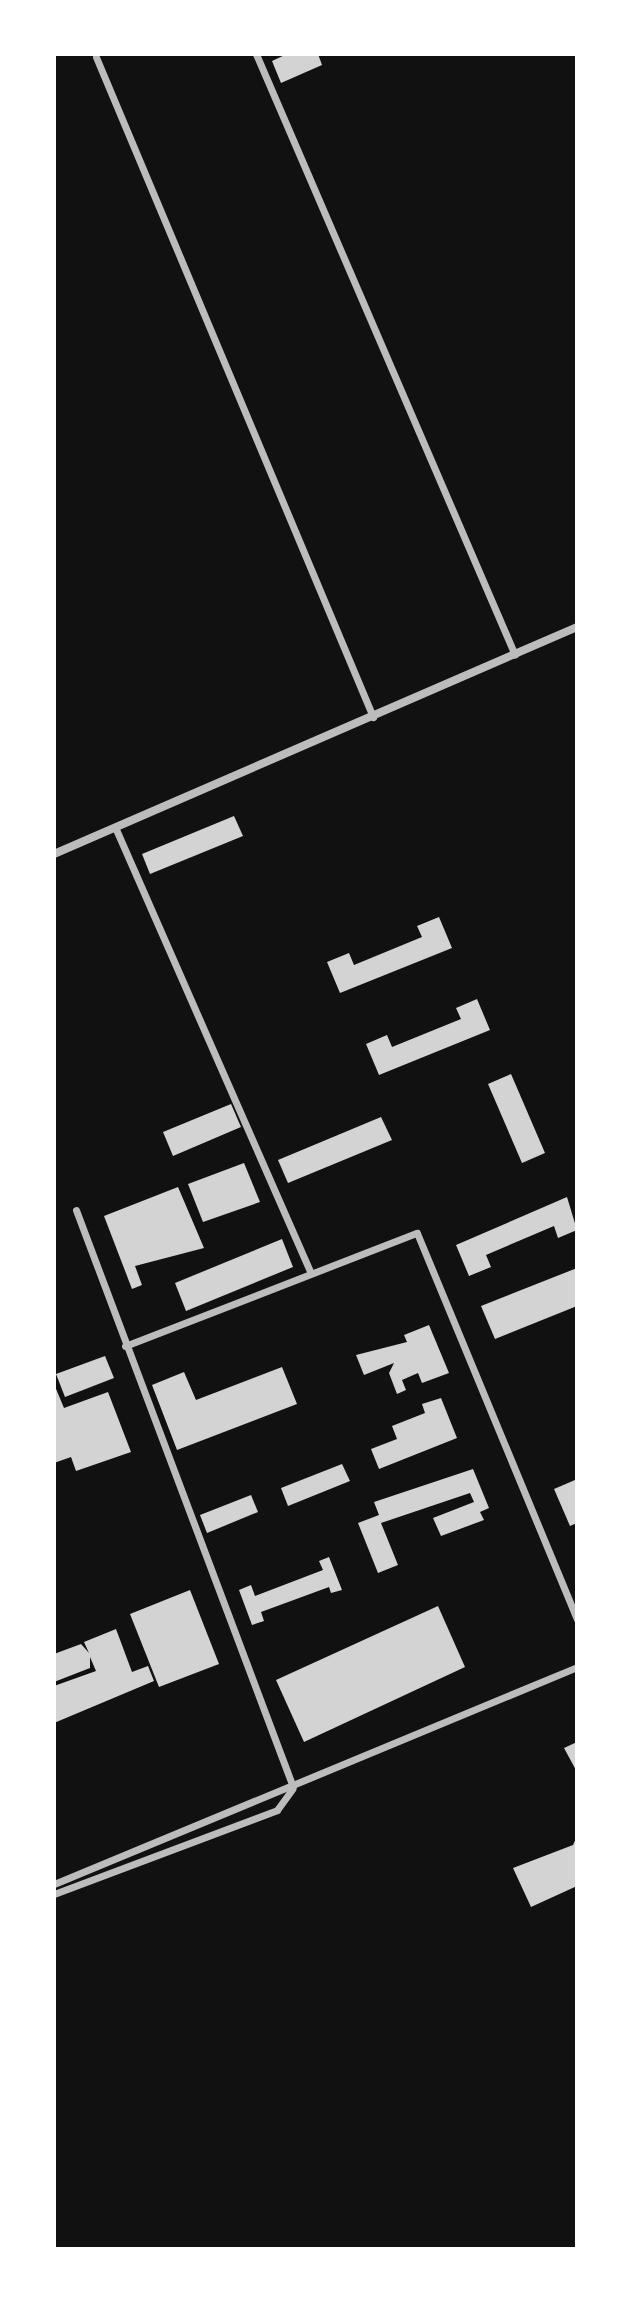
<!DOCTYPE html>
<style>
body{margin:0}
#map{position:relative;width:631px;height:2303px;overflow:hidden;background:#111;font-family:"IBM Plex Sans",sans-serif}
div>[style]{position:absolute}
.building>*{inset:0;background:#d3d3d3}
.minor>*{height:7px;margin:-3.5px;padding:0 3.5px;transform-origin:3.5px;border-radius:3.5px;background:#bcbcbc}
.tertiary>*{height:8px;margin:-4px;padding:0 4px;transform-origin:4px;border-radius:4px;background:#bcbcbc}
span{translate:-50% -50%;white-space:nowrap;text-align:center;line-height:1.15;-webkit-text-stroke:6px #fff;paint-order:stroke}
.frame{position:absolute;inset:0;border:56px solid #fff;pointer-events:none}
</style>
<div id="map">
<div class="building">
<div style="clip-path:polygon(287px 54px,318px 54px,322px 65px,281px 83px,272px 61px)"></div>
<div style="clip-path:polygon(234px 816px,243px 836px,150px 874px,142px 854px)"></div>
<div style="clip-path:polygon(439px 917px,452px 948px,340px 993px,327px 962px,349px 953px,354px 965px,422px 937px,417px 926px)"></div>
<div style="clip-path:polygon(477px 999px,490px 1030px,379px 1075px,366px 1044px,387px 1035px,392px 1047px,461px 1019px,456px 1008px)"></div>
<div style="clip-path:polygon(511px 1074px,545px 1153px,522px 1163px,488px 1084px)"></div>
<div style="clip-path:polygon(231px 1104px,241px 1127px,173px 1156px,163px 1132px)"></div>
<div style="clip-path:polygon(381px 1117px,392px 1140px,288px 1183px,278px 1160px)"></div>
<div style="clip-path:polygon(244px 1163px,260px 1202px,203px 1222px,188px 1184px)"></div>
<div style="clip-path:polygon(178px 1187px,204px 1248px,135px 1266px,142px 1285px,132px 1289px,104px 1216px)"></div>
<div style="clip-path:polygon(567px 1197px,577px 1230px,558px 1238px,554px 1226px,486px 1255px,491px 1267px,469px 1276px,456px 1245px)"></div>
<div style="clip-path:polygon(282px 1239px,293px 1267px,186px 1311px,175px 1283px)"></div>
<div style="clip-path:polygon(577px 1268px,577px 1306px,495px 1339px,481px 1306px)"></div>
<div style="clip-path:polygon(429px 1325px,449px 1373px,422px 1383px,418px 1373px,402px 1380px,406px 1390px,397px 1394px,389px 1373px,394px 1363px,364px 1375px,356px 1355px,407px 1342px,404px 1335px)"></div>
<div style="clip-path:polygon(105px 1356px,114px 1378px,65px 1397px,56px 1374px)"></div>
<div style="clip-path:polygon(282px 1367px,297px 1404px,177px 1450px,152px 1385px,184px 1372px,196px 1400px)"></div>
<div style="clip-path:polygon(54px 1384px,64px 1408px,108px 1392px,131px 1452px,76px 1471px,71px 1457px,54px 1463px)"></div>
<div style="clip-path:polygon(441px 1398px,457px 1438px,379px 1469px,371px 1449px,397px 1439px,392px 1426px,425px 1413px,422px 1404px)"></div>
<div style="clip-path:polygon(342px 1464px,350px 1481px,288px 1506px,281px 1488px)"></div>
<div style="clip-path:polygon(473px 1469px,489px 1508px,480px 1512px,484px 1520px,441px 1536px,433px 1518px,474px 1502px,470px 1493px,381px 1523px,398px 1565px,378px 1573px,358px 1523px,379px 1515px,374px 1502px)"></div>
<div style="clip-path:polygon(575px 1480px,577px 1523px,570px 1526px,554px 1489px)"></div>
<div style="clip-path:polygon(251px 1495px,258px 1512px,207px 1533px,200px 1515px)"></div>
<div style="clip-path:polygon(329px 1557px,342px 1590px,331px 1593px,329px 1587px,261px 1612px,264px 1621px,252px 1625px,239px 1590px,251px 1585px,255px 1596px,323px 1570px,319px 1561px)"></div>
<div style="clip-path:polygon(190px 1590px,219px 1664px,159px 1687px,130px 1614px)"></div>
<div style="clip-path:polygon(438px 1606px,465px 1667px,304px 1742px,276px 1680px)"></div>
<div style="clip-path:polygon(116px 1629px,132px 1672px,148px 1666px,154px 1681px,54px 1723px,54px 1686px,96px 1671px,90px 1657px,90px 1668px,54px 1682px,54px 1654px,81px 1644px,89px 1653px,84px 1642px)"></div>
<div style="clip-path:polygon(577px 1742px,577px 1772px,564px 1748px)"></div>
<div style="clip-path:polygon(577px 1836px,577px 1886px,531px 1907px,513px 1868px,573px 1845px)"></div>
</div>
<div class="minor">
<div style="left:256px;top:54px;width:654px;rotate:66.69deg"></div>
<div style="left:96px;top:57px;width:716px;rotate:67.23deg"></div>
<div style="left:115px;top:827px;width:487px;rotate:66.3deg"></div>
<div style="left:76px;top:1210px;width:616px;rotate:69.39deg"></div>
<div style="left:125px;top:1346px;width:313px;rotate:-21.2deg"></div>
<div style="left:417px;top:1233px;width:418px;rotate:67.5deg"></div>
<div style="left:54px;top:1884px;width:566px;rotate:-22.53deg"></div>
<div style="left:54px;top:1894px;width:238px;rotate:-20.6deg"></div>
<div style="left:277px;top:1810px;width:26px;rotate:-54deg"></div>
</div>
<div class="tertiary">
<div style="left:54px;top:854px;width:570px;rotate:-23.46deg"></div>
</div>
<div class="frame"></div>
</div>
